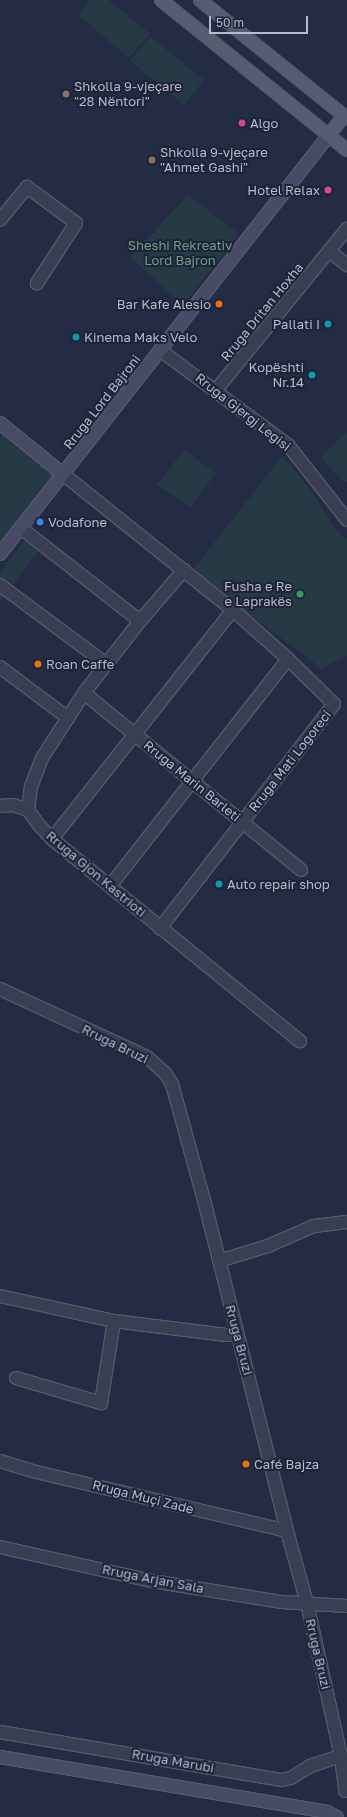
<!DOCTYPE html>
<meta charset="utf-8">
<style>
body{margin:0}
#map{position:relative;width:347px;height:1817px;overflow:hidden;background:#242b44;font-family:"Golos Text",sans-serif}
div>[style]{position:absolute}
.green>*{inset:0;background:#263a45}
.roads{filter:drop-shadow(1px 0 #54596d) drop-shadow(-1px 0 #54596d) drop-shadow(0 1px #54596d) drop-shadow(0 -1px #54596d)}
.street>*{height:12px;margin:-6px;padding:0 6px;transform-origin:6px;border-radius:6px;background:#393e53}
.secondary>*{height:12px;margin:-6px;padding:0 6px;transform-origin:6px;border-radius:6px;background:#474b66}
.primary>*{height:12px;margin:-6px;padding:0 6px;transform-origin:6px;border-radius:6px;background:#575c73}
.dots>*{width:11px;height:11px;translate:-50% -50%;box-sizing:border-box;border:2px solid #1e2338;border-radius:50%}
span{translate:-50% -50%;white-space:nowrap;text-align:center;line-height:1.15;-webkit-text-stroke:4px #1e2338;paint-order:stroke}
.poi-label{font-size:13px;color:#b6bacd}
.left{translate:0 -50%;text-align:left}
.right{translate:-100% -50%;text-align:right}
.park-label{font-size:13px;color:#6ba083}
.street-label{font-size:13px;color:#b6bacd}
.scale{position:absolute;left:209px;top:16px;width:99px;height:18px;box-sizing:border-box;border:2px solid #b6bacd;border-top:0;padding-left:5px;font-size:12px;line-height:14px;white-space:nowrap;color:#b6bacd;-webkit-text-stroke:3px #1e2338;paint-order:stroke}
</style>
<div id="map">
<div class="green">
<div style="clip-path:polygon(90px 0,109px 0,150px 34px,129px 58px,78px 15px)"></div>
<div style="clip-path:polygon(150px 36px,204px 80px,184px 105px,130px 61px)"></div>
<div style="clip-path:polygon(188px 195px,239px 234px,183px 305px,130px 257px)"></div>
<div style="clip-path:polygon(6px 428px,63px 474px,0 554px,0 438px)"></div>
<div style="clip-path:polygon(347px 432px,347px 481px,345px 483px,320px 457px)"></div>
<div style="clip-path:polygon(184px 450px,216px 473px,190px 507px,157px 485px)"></div>
<div style="clip-path:polygon(283px 455px,316px 498px,335px 528px,347px 540px,347px 655px,322px 669px,192px 571px)"></div>
<div style="clip-path:polygon(29px 534px,43px 545px,0 602px,0 572px)"></div>
</div>
<div class="roads">
<div class="street">
<div style="left:0;top:220px;width:43px;rotate:-50.7deg"></div>
<div style="left:27px;top:187px;width:61px;rotate:36.3deg"></div>
<div style="left:76px;top:223px;width:72px;rotate:123deg"></div>
<div style="left:329px;top:251px;width:23px;rotate:38deg"></div>
<div style="left:160px;top:350px;width:159px;rotate:36.6deg"></div>
<div style="left:288px;top:445px;width:95px;rotate:51.8deg"></div>
<div style="left:216px;top:390px;width:208px;rotate:-50.9deg"></div>
<div style="left:63px;top:474px;width:218px;rotate:38.7deg"></div>
<div style="left:233px;top:610px;width:74px;rotate:41.7deg"></div>
<div style="left:288px;top:659px;width:64px;rotate:44.4deg"></div>
<div style="left:334px;top:704px;width:284px;rotate:127.8deg"></div>
<div style="left:21px;top:528px;width:151px;rotate:38deg"></div>
<div style="left:184px;top:570px;width:67px;rotate:130.8deg"></div>
<div style="left:140px;top:621px;width:91px;rotate:127.9deg"></div>
<div style="left:84px;top:693px;width:77px;rotate:122.9deg"></div>
<div style="left:42px;top:758px;width:30px;rotate:111deg"></div>
<div style="left:31px;top:786px;width:24px;rotate:97deg"></div>
<div style="left:28px;top:810px;width:17px;rotate:54deg"></div>
<div style="left:38px;top:824px;width:21px;rotate:47deg"></div>
<div style="left:52px;top:839px;width:320px;rotate:39.2deg"></div>
<div style="left:0;top:585px;width:132px;rotate:36.7deg"></div>
<div style="left:0;top:667px;width:85px;rotate:36.9deg"></div>
<div style="left:84px;top:693px;width:280px;rotate:39.2deg"></div>
<div style="left:0;top:806px;width:13px;rotate:-4deg"></div>
<div style="left:13px;top:805px;width:16px;rotate:18deg"></div>
<div style="left:52px;top:839px;width:292px;rotate:-51.7deg"></div>
<div style="left:110px;top:886px;width:288px;rotate:-51.9deg"></div>
<div style="left:0;top:989px;width:162px;rotate:24.8deg"></div>
<div style="left:147px;top:1057px;width:25px;rotate:42deg"></div>
<div style="left:166px;top:1074px;width:12px;rotate:59deg"></div>
<div style="left:172px;top:1084px;width:124px;rotate:74.6deg"></div>
<div style="left:205px;top:1204px;width:337px;rotate:75.9deg"></div>
<div style="left:287px;top:1531px;width:75px;rotate:74.5deg"></div>
<div style="left:307px;top:1603px;width:157px;rotate:77.5deg"></div>
<div style="left:341px;top:1756px;width:35px;rotate:83deg"></div>
<div style="left:219px;top:1261px;width:51px;rotate:-17deg"></div>
<div style="left:268px;top:1246px;width:50px;rotate:-23.5deg"></div>
<div style="left:314px;top:1226px;width:33px;rotate:-7deg"></div>
<div style="left:0;top:1296px;width:117px;rotate:12.4deg"></div>
<div style="left:114px;top:1321px;width:113px;rotate:7.1deg"></div>
<div style="left:226px;top:1335px;width:12px"></div>
<div style="left:16px;top:1378px;width:89px;rotate:16.4deg"></div>
<div style="left:101px;top:1403px;width:83px;rotate:-81deg"></div>
<div style="left:0;top:1461px;width:34px;rotate:17deg"></div>
<div style="left:32px;top:1471px;width:262px;rotate:13.2deg"></div>
<div style="left:0;top:1547px;width:156px;rotate:12.6deg"></div>
<div style="left:152px;top:1581px;width:132px;rotate:9.2deg"></div>
<div style="left:282px;top:1602px;width:65px;rotate:3.5deg"></div>
<div style="left:0;top:1732px;width:286px;rotate:9.7deg"></div>
<div style="left:282px;top:1780px;width:9px;rotate:-13deg"></div>
<div style="left:291px;top:1778px;width:22px;rotate:-32deg"></div>
<div style="left:310px;top:1766px;width:33px;rotate:-18deg"></div>
</div>
<div class="secondary">
<div style="left:0;top:423px;width:81px;rotate:39deg"></div>
<div style="left:0;top:554px;width:533px;rotate:-51.86deg"></div>
<div style="left:0;top:1757px;width:332px;rotate:9.5deg"></div>
<div style="left:327px;top:1812px;width:11px;rotate:27deg"></div>
</div>
<div class="primary">
<div style="left:161px;top:0;width:239px;rotate:38.9deg"></div>
<div style="left:200px;top:0;width:189px;rotate:38.8deg"></div>
<div style="left:329px;top:135px;width:24px;rotate:-52deg"></div>
</div>
</div>
<div class="dots">
<div style="left:66px;top:94px;background:#8d6e63"></div>
<div style="left:242px;top:123px;background:#d1479c"></div>
<div style="left:152px;top:160px;background:#8d6e63"></div>
<div style="left:328px;top:190px;background:#d1479c"></div>
<div style="left:219px;top:304px;background:#e8710a"></div>
<div style="left:328px;top:324px;background:#0f9aa8"></div>
<div style="left:76px;top:337px;background:#0f9aa8"></div>
<div style="left:312px;top:375px;background:#0f9aa8"></div>
<div style="left:40px;top:522px;background:#3f7fe0"></div>
<div style="left:300px;top:594px;background:#2e9e5b"></div>
<div style="left:38px;top:664px;background:#e8710a"></div>
<div style="left:219px;top:884px;background:#0f9aa8"></div>
<div style="left:246px;top:1464px;background:#e8710a"></div>
</div>
<div class="poi-label">
<span class="left" style="left:74px;top:94px">Shkolla 9-vjeçare<br>"28 Nëntori"</span>
<span class="left" style="left:250px;top:123px">Algo</span>
<span class="left" style="left:160px;top:160px">Shkolla 9-vjeçare<br>"Ahmet Gashi"</span>
<span class="right" style="left:320px;top:190px">Hotel Relax</span>
<span class="right" style="left:211px;top:304px">Bar Kafe Alesio</span>
<span class="right" style="left:320px;top:324px">Pallati I</span>
<span class="left" style="left:84px;top:337px">Kinema Maks Velo</span>
<span class="right" style="left:304px;top:375px">Kopështi<br>Nr.14</span>
<span class="left" style="left:48px;top:522px">Vodafone</span>
<span class="right" style="left:292px;top:594px">Fusha e Re<br>e Laprakës</span>
<span class="left" style="left:46px;top:664px">Roan Caffe</span>
<span class="left" style="left:227px;top:884px">Auto repair shop</span>
<span class="left" style="left:254px;top:1464px">Café Bajza</span>
</div>
<div class="park-label">
<span style="left:180px;top:253px">Sheshi Rekreativ<br>Lord Bajron</span>
</div>
<div class="street-label">
<span style="left:262px;top:312px;rotate:-51deg">Rruga Dritan Hoxha</span>
<span style="left:102px;top:402px;rotate:-52deg">Rruga Lord Bajroni</span>
<span style="left:243px;top:412px;rotate:38deg">Rruga Gjergj Legisi</span>
<span style="left:290px;top:761px;rotate:-52deg">Rruga Mati Logoreci</span>
<span style="left:192px;top:781px;rotate:39deg">Rruga Marin Barleti</span>
<span style="left:96px;top:874px;rotate:40deg">Rruga Gjon Kastrioti</span>
<span style="left:115px;top:1044px;rotate:26deg">Rruga Bruzi</span>
<span style="left:239px;top:1340px;rotate:75deg">Rruga Bruzi</span>
<span style="left:143px;top:1497px;rotate:14deg">Rruga Muçi Zade</span>
<span style="left:153px;top:1579px;rotate:11deg">Rruga Arjan Sala</span>
<span style="left:318px;top:1654px;rotate:77deg">Rruga Bruzi</span>
<span style="left:173px;top:1761px;rotate:10deg">Rruga Marubi</span>
</div>
<div class="scale">50 m</div>
</div>
